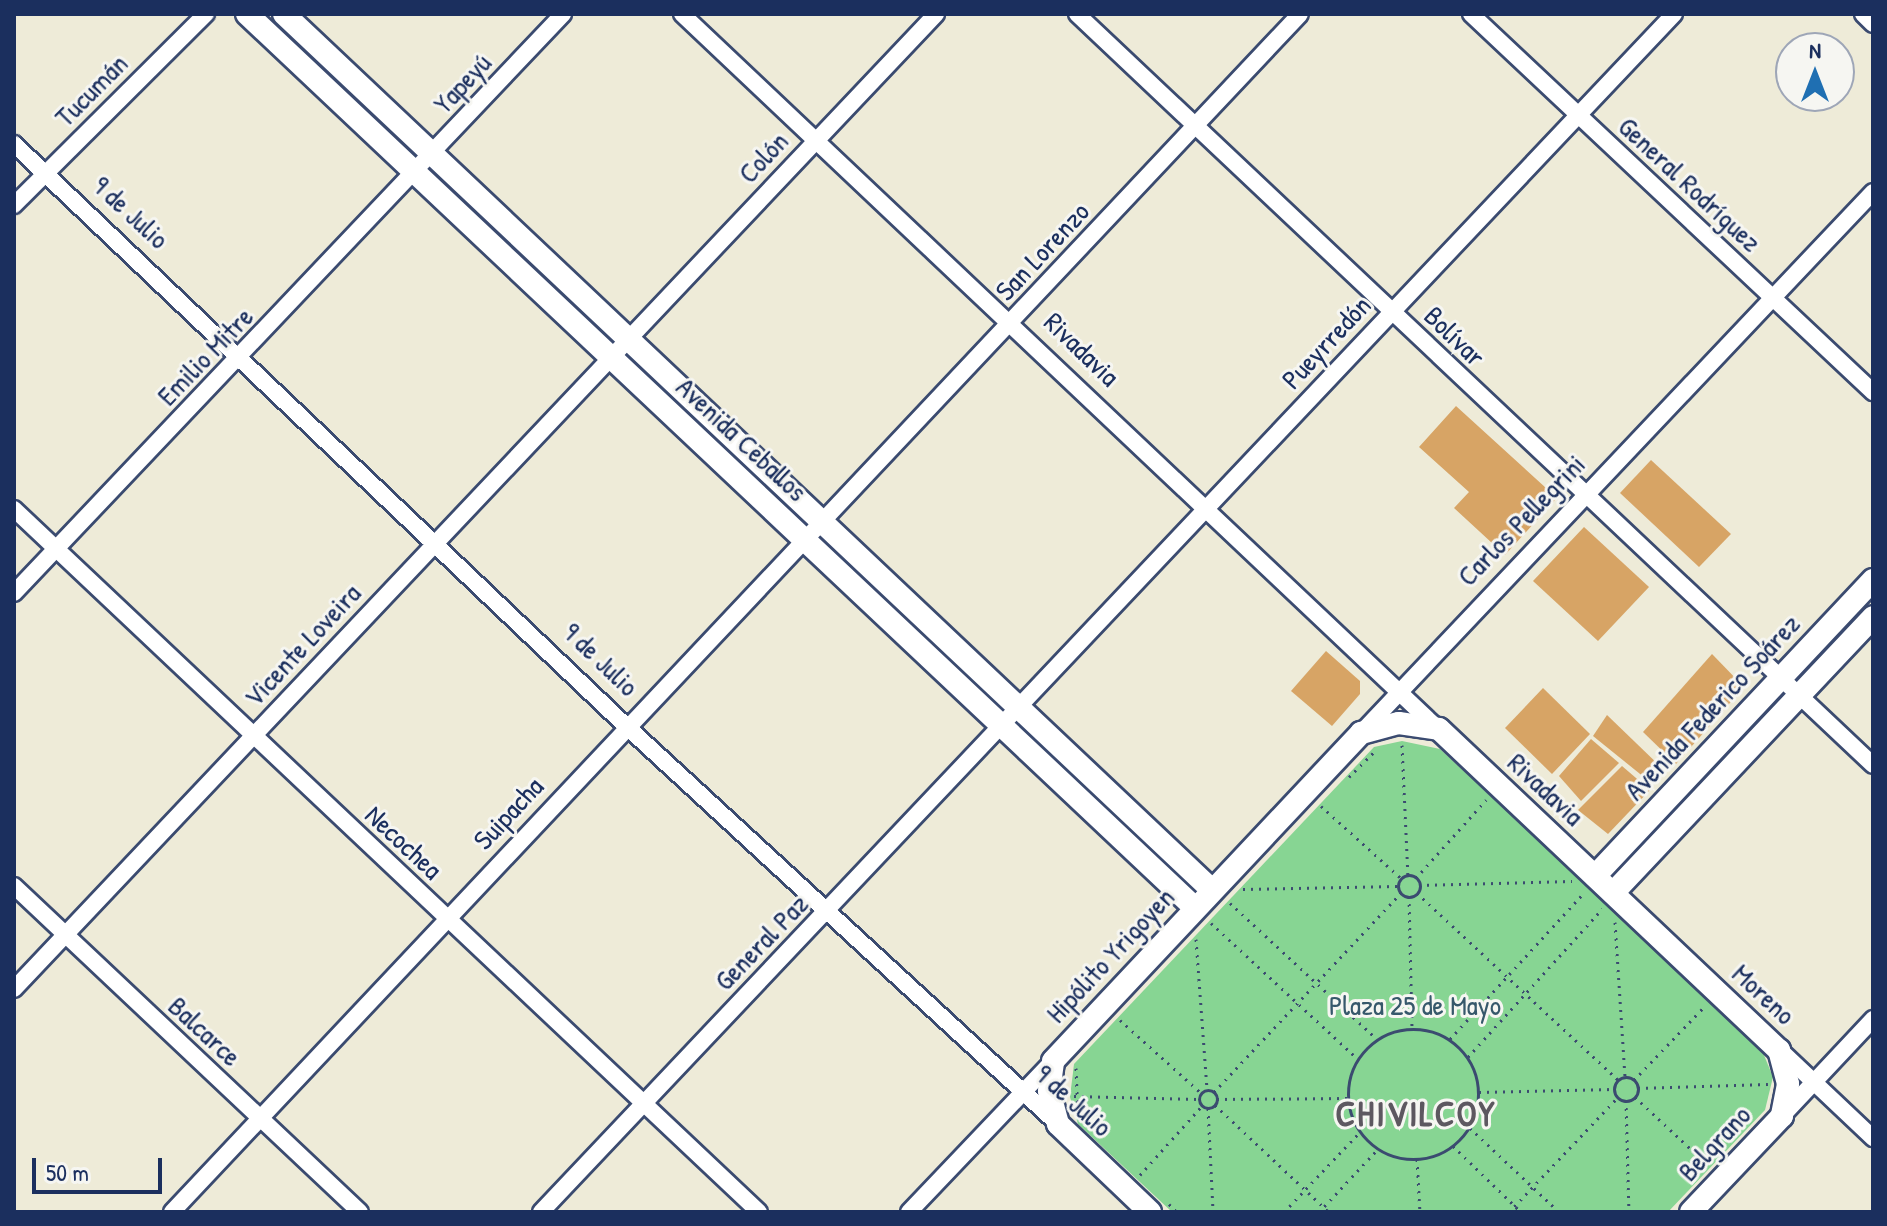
<!DOCTYPE html>
<meta charset="utf-8">
<style>
body{margin:0}
#map{position:relative;width:1887px;height:1226px;overflow:hidden;background:#eeebd8;font-family:"Patrick Hand",sans-serif}
div>[style]{position:absolute}
.green>*{inset:0;background:#87d593}
.building>*{inset:0;background:#d7a465}
.path>*{height:3px;margin-top:-1.5px;transform-origin:0;background:repeating-linear-gradient(90deg,#3b4b70 0 2px,transparent 0 8px)}
.path>.ring{margin:-1.5px;padding:0;box-sizing:content-box;background:none;border:3px solid #3b4b70;border-radius:50%}
.roads{filter:drop-shadow(2px 0 #3b4b70) drop-shadow(-2px 0 #3b4b70) drop-shadow(0 2px #3b4b70) drop-shadow(0 -2px #3b4b70)}
.minor>*{height:16px;margin:-8px;padding:0 8px;transform-origin:8px;border-radius:8px;background:#fff}
.secondary>*{height:22px;margin:-11px;padding:0 11px;transform-origin:11px;border-radius:11px;background:#fff}
span{translate:-50% -50%;white-space:nowrap;text-align:center;line-height:1.15;-webkit-text-stroke:6px #f6f6f2;paint-order:stroke}
.street-label{font-size:28px;color:#1b2f5e}
.park-label{font-size:28px;color:#36586b}
.district-label{font-size:36px;color:#5d5860;font-weight:700;letter-spacing:2px}
.frame{position:absolute;inset:0;border:16px solid #1b2f5e;pointer-events:none}
.north{position:absolute;left:1775px;top:32px;width:80px;height:80px;box-sizing:border-box;background:#f6f6f2;border:2px solid #9ea6b7;border-radius:50%;rotate:0deg;font-size:22px;font-weight:700;line-height:32px;text-align:center;color:#1b2f5e}
.north::after{content:'';display:block;margin:auto;width:28px;height:36px;background:#1f6fb2;clip-path:polygon(50% 0,100% 100%,50% 72%,0 100%)}
.scale{position:absolute;left:32px;top:1158px;width:130px;height:36px;box-sizing:border-box;border:4px solid #1b2f5e;border-top:0;padding-left:10px;font-size:24px;line-height:28px;white-space:nowrap;color:#1b2f5e;-webkit-text-stroke:6px #f6f6f2;paint-order:stroke}
</style>
<div id="map">
<div class="green">
<div style="clip-path:polygon(1402px 741px,1440px 749px,1759px 1043px,1773px 1077px,1765px 1110px,1668px 1212px,1172px 1212px,1078px 1124px,1070px 1097px,1074px 1064px,1374px 747px)"></div>
</div>
<div class="building">
<div style="clip-path:polygon(1456px 406px,1557px 498px,1505px 555px,1454px 508px,1469px 492px,1419px 447px)"></div>
<div style="clip-path:polygon(1651px 460px,1731px 534px,1699px 567px,1620px 493px)"></div>
<div style="clip-path:polygon(1584px 527px,1649px 587px,1598px 641px,1533px 581px)"></div>
<div style="clip-path:polygon(1326px 651px,1360px 681px,1360px 694px,1332px 726px,1291px 691px)"></div>
<div style="clip-path:polygon(1712px 654px,1744px 687px,1676px 764px,1643px 732px)"></div>
<div style="clip-path:polygon(1543px 688px,1590px 734px,1552px 774px,1505px 728px)"></div>
<div style="clip-path:polygon(1607px 715px,1664px 770px,1650px 782px,1593px 736px)"></div>
<div style="clip-path:polygon(1591px 739px,1619px 763px,1581px 801px,1559px 776px)"></div>
<div style="clip-path:polygon(1622px 766px,1650px 790px,1608px 834px,1578px 810px)"></div>
</div>
<div class="path">
<div style="left:1402px;top:745px;width:130px;rotate:87.4deg"></div>
<div style="left:1349px;top:777px;width:37px;rotate:-45deg"></div>
<div style="left:1321px;top:806px;width:108px;rotate:42deg"></div>
<div class="ring" style="left:1398px;top:875px;width:19px;height:19px"></div>
<div style="left:1416px;top:878px;width:105px;rotate:-48.1deg"></div>
<div style="left:1419px;top:885px;width:153px;rotate:-1.5deg"></div>
<div style="left:1243px;top:889px;width:155px;rotate:-1.1deg"></div>
<div style="left:1417px;top:893px;width:275px;rotate:42.9deg"></div>
<div style="left:1409px;top:896px;width:132px;rotate:88.7deg"></div>
<div style="left:1230px;top:903px;width:200px;rotate:42.8deg"></div>
<div style="left:1615px;top:922px;width:155px;rotate:86.3deg"></div>
<div style="left:1211px;top:923px;width:200px;rotate:42.8deg"></div>
<div style="left:1196px;top:939px;width:151px;rotate:85.8deg"></div>
<div style="left:1120px;top:1020px;width:109px;rotate:42deg"></div>
<div class="ring" style="left:1348px;top:1029px;width:127px;height:127px"></div>
<div style="left:1450px;top:1039px;width:198px;rotate:-47.5deg"></div>
<div style="left:1468px;top:1057px;width:200px;rotate:-47.8deg"></div>
<div style="left:1076px;top:1068px;width:47px;rotate:87.6deg"></div>
<div class="ring" style="left:1614px;top:1077px;width:21px;height:21px"></div>
<div style="left:1634px;top:1080px;width:103px;rotate:-46.2deg"></div>
<div style="left:1638px;top:1088px;width:130px;rotate:-1.8deg"></div>
<div class="ring" style="left:1199px;top:1090px;width:15px;height:15px"></div>
<div style="left:1214px;top:1092px;width:273px;rotate:-46.8deg"></div>
<div style="left:1479px;top:1092px;width:135px;rotate:-1.3deg"></div>
<div style="left:1074px;top:1096px;width:124px;rotate:1.4deg"></div>
<div style="left:1635px;top:1097px;width:100px;rotate:43deg"></div>
<div style="left:1217px;top:1099px;width:131px;rotate:-0.4deg"></div>
<div style="left:1626px;top:1100px;width:112px;rotate:88.5deg"></div>
<div style="left:1215px;top:1105px;width:156px;rotate:43.2deg"></div>
<div style="left:1208px;top:1108px;width:104px;rotate:87.2deg"></div>
<div style="left:1470px;top:1128px;width:122px;rotate:43.3deg"></div>
<div style="left:1453px;top:1146px;width:95px;rotate:44.1deg"></div>
<div style="left:1417px;top:1159px;width:53px;rotate:86.8deg"></div>
<div style="left:1140px;top:1175px;width:93px;rotate:-48.1deg"></div>
<div style="left:1169px;top:1204px;width:11px;rotate:45deg"></div>
<div style="left:1284px;top:1212px;width:110px;rotate:-46.5deg"></div>
<div style="left:1319px;top:1212px;width:86px;rotate:-46.9deg"></div>
<div style="left:1509px;top:1212px;width:158px;rotate:-46.5deg"></div>
</div>
<div class="roads">
<div class="minor">
<div style="left:682px;top:14px;width:1039px;rotate:43.4deg"></div>
<div style="left:1077px;top:14px;width:1094px;rotate:43.33deg"></div>
<div style="left:1471px;top:14px;width:552px;rotate:43.24deg"></div>
<div style="left:1863px;top:14px;width:14px;rotate:45deg"></div>
<div style="left:14px;top:144px;width:843px;rotate:43.56deg"></div>
<div style="left:625px;top:725px;width:589px;rotate:42.66deg"></div>
<div style="left:14px;top:205px;width:271px;rotate:-44.9deg"></div>
<div style="left:14px;top:509px;width:1024px;rotate:43.34deg"></div>
<div style="left:14px;top:593px;width:798px;rotate:-46.52deg"></div>
<div style="left:1361px;top:733px;width:745px;rotate:-46.58deg"></div>
<div style="left:14px;top:886px;width:475px;rotate:43.3deg"></div>
<div style="left:14px;top:989px;width:1342px;rotate:-46.6deg"></div>
<div style="left:1781px;top:1051px;width:127px;rotate:43.4deg"></div>
<div style="left:1783px;top:1115px;width:132px;rotate:-46.8deg"></div>
<div style="left:172px;top:1212px;width:1645px;rotate:-46.72deg"></div>
<div style="left:541px;top:1212px;width:1649px;rotate:-46.6deg"></div>
<div style="left:909px;top:1212px;width:209px;rotate:-46.4deg"></div>
</div>
<div class="secondary">
<div style="left:247px;top:14px;width:1303px;rotate:43.32deg"></div>
<div style="left:284px;top:14px;width:1276px;rotate:43.35deg"></div>
<div style="left:1595px;top:876px;width:406px;rotate:-46.8deg"></div>
<div style="left:1613px;top:893px;width:379px;rotate:-46.7deg"></div>
<div style="left:1150px;top:1212px;width:127px;rotate:-136.3deg"></div>
<div style="left:1058px;top:1124px;width:34px;rotate:-105deg"></div>
<div style="left:1049px;top:1091px;width:30px;rotate:-82deg"></div>
<div style="left:1053px;top:1061px;width:450px;rotate:-46.8deg"></div>
<div style="left:1361px;top:733px;width:39px;rotate:-15deg"></div>
<div style="left:1399px;top:723px;width:40px;rotate:8.5deg"></div>
<div style="left:1439px;top:729px;width:468px;rotate:43.4deg"></div>
<div style="left:1779px;top:1050px;width:35px;rotate:75deg"></div>
<div style="left:1788px;top:1084px;width:33px;rotate:101deg"></div>
<div style="left:1782px;top:1116px;width:132px;rotate:133.5deg"></div>
</div>
</div>
<div class="street-label">
<span style="left:462px;top:83px;rotate:-47deg">Yapeyú</span>
<span style="left:91px;top:90px;rotate:-45deg">Tucumán</span>
<span style="left:763px;top:157px;rotate:-47deg">Colón</span>
<span style="left:1690px;top:184px;rotate:43deg">General Rodríguez</span>
<span style="left:131px;top:212px;rotate:43deg">9 de Julio</span>
<span style="left:1042px;top:251px;rotate:-47deg">San Lorenzo</span>
<span style="left:1455px;top:336px;rotate:44deg">Bolívar</span>
<span style="left:1326px;top:342px;rotate:-47deg">Pueyrredón</span>
<span style="left:1082px;top:349px;rotate:44deg">Rivadavia</span>
<span style="left:205px;top:356px;rotate:-46deg">Emilio Mitre</span>
<span style="left:742px;top:439px;rotate:43deg">Avenida Ceballos</span>
<span style="left:1521px;top:520px;rotate:-46deg">Carlos Pellegrini</span>
<span style="left:302px;top:645px;rotate:-47deg">Vicente Loveira</span>
<span style="left:601px;top:659px;rotate:44deg">9 de Julio</span>
<span style="left:1712px;top:707px;rotate:-47deg">Avenida Federico Soárez</span>
<span style="left:1546px;top:789px;rotate:43deg">Rivadavia</span>
<span style="left:508px;top:813px;rotate:-47deg">Suipacha</span>
<span style="left:404px;top:842px;rotate:43deg">Necochea</span>
<span style="left:761px;top:942px;rotate:-46deg">General Paz</span>
<span style="left:1110px;top:955px;rotate:-47deg">Hipólito Yrigoyen</span>
<span style="left:1764px;top:994px;rotate:43deg">Moreno</span>
<span style="left:205px;top:1031px;rotate:43deg">Balcarce</span>
<span style="left:1074px;top:1100px;rotate:42deg">9 de Julio</span>
<span style="left:1714px;top:1143px;rotate:-47deg">Belgrano</span>
</div>
<div class="park-label">
<span style="left:1415px;top:1005px">Plaza 25 de Mayo</span>
</div>
<div class="district-label">
<span style="left:1416px;top:1113px">CHIVILCOY</span>
</div>
<div class="frame"></div>
<div class="north">N</div>
<div class="scale">50 m</div>
</div>
